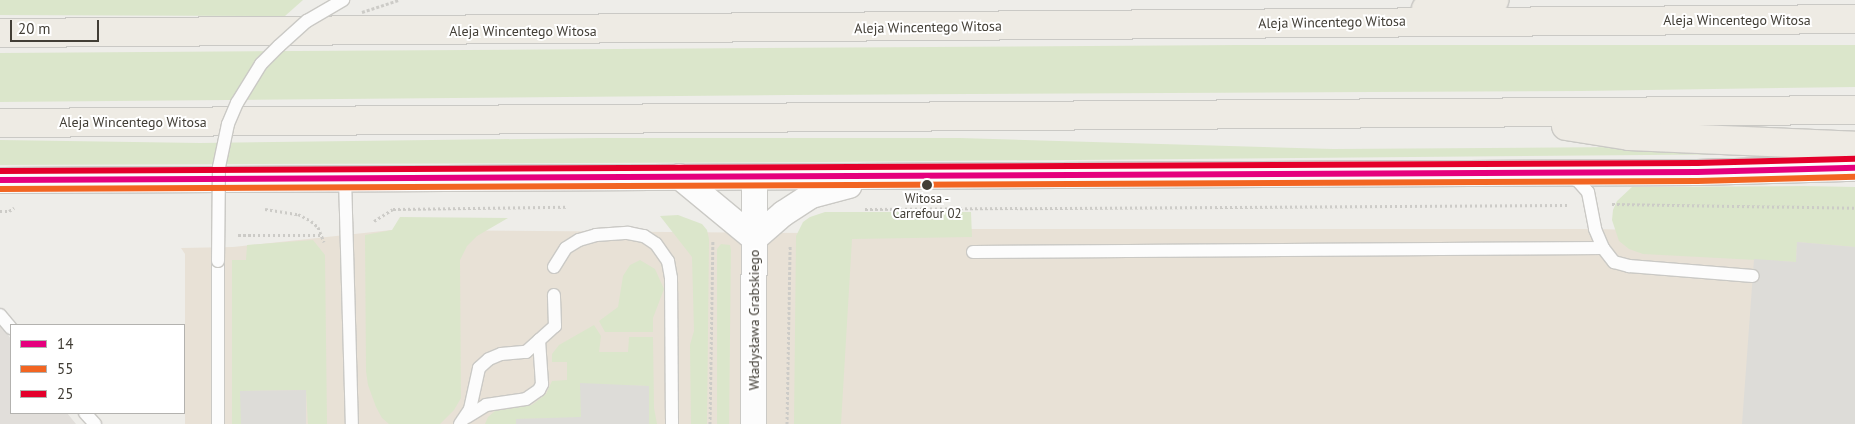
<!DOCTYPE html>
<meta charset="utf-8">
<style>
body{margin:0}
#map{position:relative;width:1855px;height:424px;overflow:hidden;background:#eeede9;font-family:"PT Sans",sans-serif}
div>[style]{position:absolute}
.commercial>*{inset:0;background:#e8e1d6}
.industrial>*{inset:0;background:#e1deda}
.green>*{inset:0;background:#dbe6cb}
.parking>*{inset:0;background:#dddcd8}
.path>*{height:3px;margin-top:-1.5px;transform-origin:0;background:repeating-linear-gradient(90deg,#cccbc7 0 2.5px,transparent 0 5px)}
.roads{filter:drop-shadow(1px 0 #cac9c5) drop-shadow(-1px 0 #cac9c5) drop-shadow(0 1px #cac9c5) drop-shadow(0 -1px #cac9c5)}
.service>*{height:12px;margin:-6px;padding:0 6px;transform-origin:6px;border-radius:6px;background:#fcfcfc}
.minor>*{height:25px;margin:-12.5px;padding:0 12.5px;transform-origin:12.5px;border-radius:12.5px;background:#fcfcfc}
.primary>*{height:28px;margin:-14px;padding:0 14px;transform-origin:14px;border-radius:14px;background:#eeebe4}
.path-bridge>*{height:3px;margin-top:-1.5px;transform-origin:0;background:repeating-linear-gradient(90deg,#cccbc7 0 2.5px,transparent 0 5px)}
.bridges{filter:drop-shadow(1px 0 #cac9c5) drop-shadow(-1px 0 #cac9c5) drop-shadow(0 1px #cac9c5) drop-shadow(0 -1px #cac9c5)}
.service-bridge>*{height:12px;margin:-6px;padding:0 6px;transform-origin:6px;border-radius:6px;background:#fcfcfc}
.bus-1>*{height:6px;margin:-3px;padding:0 3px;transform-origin:3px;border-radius:3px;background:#e5007d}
.bus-2>*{height:6px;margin:-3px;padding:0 3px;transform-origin:3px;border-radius:3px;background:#f26522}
.bus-3>*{height:6px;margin:-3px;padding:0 3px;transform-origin:3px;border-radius:3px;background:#e4002b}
.dots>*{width:14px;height:14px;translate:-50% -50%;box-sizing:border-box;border:2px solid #fff;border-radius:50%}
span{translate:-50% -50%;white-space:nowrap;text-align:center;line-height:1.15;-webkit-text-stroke:4px #fff;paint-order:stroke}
.bus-label{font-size:13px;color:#423e36}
.street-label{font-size:14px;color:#423e36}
.legend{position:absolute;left:10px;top:324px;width:175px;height:90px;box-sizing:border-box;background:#fff;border:1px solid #b3b2af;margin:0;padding:6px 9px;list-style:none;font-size:15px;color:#423e36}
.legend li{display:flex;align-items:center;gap:10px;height:25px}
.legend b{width:25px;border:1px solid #b3b2af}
.scale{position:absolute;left:10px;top:20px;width:89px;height:22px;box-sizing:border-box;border:2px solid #423e36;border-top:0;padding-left:6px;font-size:15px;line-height:18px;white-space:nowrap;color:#423e36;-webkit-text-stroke:4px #fff;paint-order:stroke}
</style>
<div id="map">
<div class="commercial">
<div style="clip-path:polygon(891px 229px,1595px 229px,1855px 235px,1855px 424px,185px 424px,185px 254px,181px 248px,233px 247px,392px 230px,811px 233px)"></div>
</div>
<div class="industrial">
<div style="clip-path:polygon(0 324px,11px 339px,11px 413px,67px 413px,76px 424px,0 424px)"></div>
</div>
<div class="green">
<div style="clip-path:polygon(0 0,303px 0,285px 16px,0 15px)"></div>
<div style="clip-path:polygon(1237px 45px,1855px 45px,1855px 87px,1581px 91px,788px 95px,0 102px,0 53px)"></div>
<div style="clip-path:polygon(598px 138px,960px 138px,1333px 149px,1623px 147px,1770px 154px,824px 162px,0 165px,0 140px,200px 143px)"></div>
<div style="clip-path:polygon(1803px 186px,1855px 187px,1855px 247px,1797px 242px,1796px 262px,1643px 254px,1629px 249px,1619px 241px,1612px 220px,1613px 210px,1617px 201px,1632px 187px)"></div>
<div style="clip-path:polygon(825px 212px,971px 212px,972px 237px,852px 239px,841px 424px,794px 424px,796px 236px,803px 222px,810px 217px)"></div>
<div style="clip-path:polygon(678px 215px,702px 224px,707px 230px,709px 239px,707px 424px,691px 424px,690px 345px,694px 331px,692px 257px,660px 216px)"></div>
<div style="clip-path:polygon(400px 217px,508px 218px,477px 236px,467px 246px,460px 260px,461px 398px,454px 410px,440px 424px,389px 424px,382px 418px,376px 407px,368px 385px,366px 371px,365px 235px,392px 230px)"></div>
<div style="clip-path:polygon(313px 240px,325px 255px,327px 424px,308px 424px,306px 390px,241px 391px,241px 424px,232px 424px,232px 260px,246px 260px,247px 245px)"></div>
<div style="clip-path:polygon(721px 244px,730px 245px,731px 250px,729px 424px,717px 424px,717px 249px)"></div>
<div style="clip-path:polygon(640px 260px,655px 269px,664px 289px,653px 318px,653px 332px,605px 332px,599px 321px,618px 307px,623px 276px,630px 265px)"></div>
<div style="clip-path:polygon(594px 325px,601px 336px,599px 352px,628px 352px,629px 337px,653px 337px,654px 408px,657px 424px,649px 424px,649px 386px,581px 384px,581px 418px,516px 419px,516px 424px,485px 424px,488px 417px,495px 411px,532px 405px,546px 394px,552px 381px,567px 380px,567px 362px,552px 362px,552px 354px,559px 345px)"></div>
</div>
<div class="parking">
<div style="clip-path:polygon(1797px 242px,1855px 247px,1855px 424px,1742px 424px,1754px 259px,1796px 262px)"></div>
<div style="clip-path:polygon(580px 383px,649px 386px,649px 424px,516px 424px,516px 419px,581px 417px)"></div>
<div style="clip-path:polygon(306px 390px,306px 424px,241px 424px,240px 391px)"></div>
</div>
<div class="path">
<div style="left:1612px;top:204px;width:243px;rotate:0.9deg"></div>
<div style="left:265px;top:209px;width:33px;rotate:9deg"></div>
<div style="left:298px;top:214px;width:15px;rotate:28deg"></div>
<div style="left:311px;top:221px;width:9px;rotate:41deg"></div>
<div style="left:318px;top:227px;width:16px;rotate:68deg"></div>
<div style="left:865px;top:209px;width:704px;rotate:-0.33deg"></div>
<div style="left:0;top:211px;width:9px"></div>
<div style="left:9px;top:211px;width:6px;rotate:-31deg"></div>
<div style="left:374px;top:221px;width:22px;rotate:-32deg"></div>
<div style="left:393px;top:209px;width:174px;rotate:-0.7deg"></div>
<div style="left:238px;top:235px;width:82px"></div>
<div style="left:710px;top:424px;width:184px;rotate:-89.1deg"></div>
<div style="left:787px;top:424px;width:179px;rotate:-89deg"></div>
</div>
<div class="roads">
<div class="service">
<div style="left:1569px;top:177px;width:10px;rotate:24deg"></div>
<div style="left:1578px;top:181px;width:15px;rotate:48deg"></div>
<div style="left:1588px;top:192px;width:38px;rotate:79deg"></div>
<div style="left:1595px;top:229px;width:21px;rotate:67deg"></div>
<div style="left:345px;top:178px;width:246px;rotate:88.4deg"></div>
<div style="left:973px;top:252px;width:630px;rotate:-0.36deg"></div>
<div style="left:1603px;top:248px;width:18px;rotate:52deg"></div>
<div style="left:1614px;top:262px;width:16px;rotate:15deg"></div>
<div style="left:1629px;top:266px;width:124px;rotate:4.6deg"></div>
<div style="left:218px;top:261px;width:163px;rotate:90deg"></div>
<div style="left:554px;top:267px;width:22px;rotate:-58deg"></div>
<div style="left:566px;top:248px;width:15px;rotate:-32deg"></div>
<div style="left:579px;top:240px;width:18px;rotate:-16deg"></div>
<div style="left:596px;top:235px;width:32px;rotate:-4deg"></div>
<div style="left:628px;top:233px;width:16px;rotate:11deg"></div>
<div style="left:644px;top:236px;width:14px;rotate:34deg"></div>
<div style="left:656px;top:244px;width:21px;rotate:55deg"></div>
<div style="left:668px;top:261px;width:17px;rotate:80deg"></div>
<div style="left:671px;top:278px;width:146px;rotate:89.6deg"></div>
<div style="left:0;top:315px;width:17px;rotate:50deg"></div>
<div style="left:85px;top:413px;width:15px;rotate:48deg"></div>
<div style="left:467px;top:417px;width:22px;rotate:-32deg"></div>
<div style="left:486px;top:405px;width:40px;rotate:-8.5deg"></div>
<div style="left:526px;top:399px;width:16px;rotate:-35deg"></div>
<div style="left:539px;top:390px;width:7px;rotate:-63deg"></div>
<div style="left:542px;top:384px;width:44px;rotate:-93.9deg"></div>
<div style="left:460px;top:424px;width:18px;rotate:-56deg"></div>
<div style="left:470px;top:409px;width:42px;rotate:-77.6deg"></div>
<div style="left:479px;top:368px;width:13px;rotate:-42deg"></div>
<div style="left:489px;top:359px;width:13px;rotate:-23deg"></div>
<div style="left:501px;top:354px;width:25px;rotate:-5deg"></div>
<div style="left:526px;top:352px;width:39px;rotate:-42deg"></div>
<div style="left:555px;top:326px;width:31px;rotate:-92deg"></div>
</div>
<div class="minor">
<div style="left:679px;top:176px;width:97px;rotate:39.6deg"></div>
<div style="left:0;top:180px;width:1697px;rotate:-0.27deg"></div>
<div style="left:1697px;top:172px;width:158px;rotate:-1.5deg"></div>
<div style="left:754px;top:238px;width:38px;rotate:-41deg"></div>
<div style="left:783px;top:213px;width:33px;rotate:-33deg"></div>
<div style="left:811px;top:195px;width:39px;rotate:-15deg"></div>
<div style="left:753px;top:424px;width:247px;rotate:-89.8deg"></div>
</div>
<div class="primary">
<div style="left:1426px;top:9px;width:69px;rotate:-7.5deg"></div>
<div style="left:0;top:33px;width:1855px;rotate:-0.43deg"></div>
<div style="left:0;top:123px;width:1855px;rotate:-0.4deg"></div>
<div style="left:1566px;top:126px;width:64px;rotate:9deg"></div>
<div style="left:1629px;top:136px;width:226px;rotate:2.5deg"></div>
</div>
</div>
<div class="path-bridge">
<div style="left:362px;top:12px;width:39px;rotate:-18deg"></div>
</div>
<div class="bridges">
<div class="service-bridge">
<div style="left:218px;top:261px;width:94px;rotate:-89.4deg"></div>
<div style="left:219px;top:167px;width:44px;rotate:-78.2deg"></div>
<div style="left:228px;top:124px;width:23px;rotate:-67deg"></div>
<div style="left:237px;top:103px;width:46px;rotate:-58.4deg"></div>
<div style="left:261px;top:64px;width:25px;rotate:-45deg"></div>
<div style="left:279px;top:46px;width:38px;rotate:-42deg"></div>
<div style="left:307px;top:21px;width:42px;rotate:-30.3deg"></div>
</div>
</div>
<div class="bus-1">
<div style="left:0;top:180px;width:1697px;rotate:-0.27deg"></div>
<div style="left:1697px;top:172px;width:158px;rotate:-1.5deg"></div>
</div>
<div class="bus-2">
<div style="left:0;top:189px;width:1697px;rotate:-0.27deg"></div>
<div style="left:1697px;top:181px;width:158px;rotate:-1.5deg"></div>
</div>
<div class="bus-3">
<div style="left:0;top:171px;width:1697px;rotate:-0.27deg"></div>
<div style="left:1697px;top:163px;width:158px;rotate:-1.5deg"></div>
</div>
<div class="dots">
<div style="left:927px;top:185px;background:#423e36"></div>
</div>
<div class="bus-label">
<span style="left:927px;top:207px">Witosa -<br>Carrefour 02</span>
</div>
<div class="street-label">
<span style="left:1737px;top:20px">Aleja Wincentego Witosa</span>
<span style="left:1332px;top:22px;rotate:-1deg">Aleja Wincentego Witosa</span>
<span style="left:928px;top:27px;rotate:-1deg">Aleja Wincentego Witosa</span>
<span style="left:523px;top:31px">Aleja Wincentego Witosa</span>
<span style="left:133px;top:122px">Aleja Wincentego Witosa</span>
<span style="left:754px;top:320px;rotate:-90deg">Władysława Grabskiego</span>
</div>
<ul class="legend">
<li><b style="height:6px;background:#e5007d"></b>14</li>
<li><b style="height:6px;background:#f26522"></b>55</li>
<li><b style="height:6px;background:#e4002b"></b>25</li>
</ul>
<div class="scale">20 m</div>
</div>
